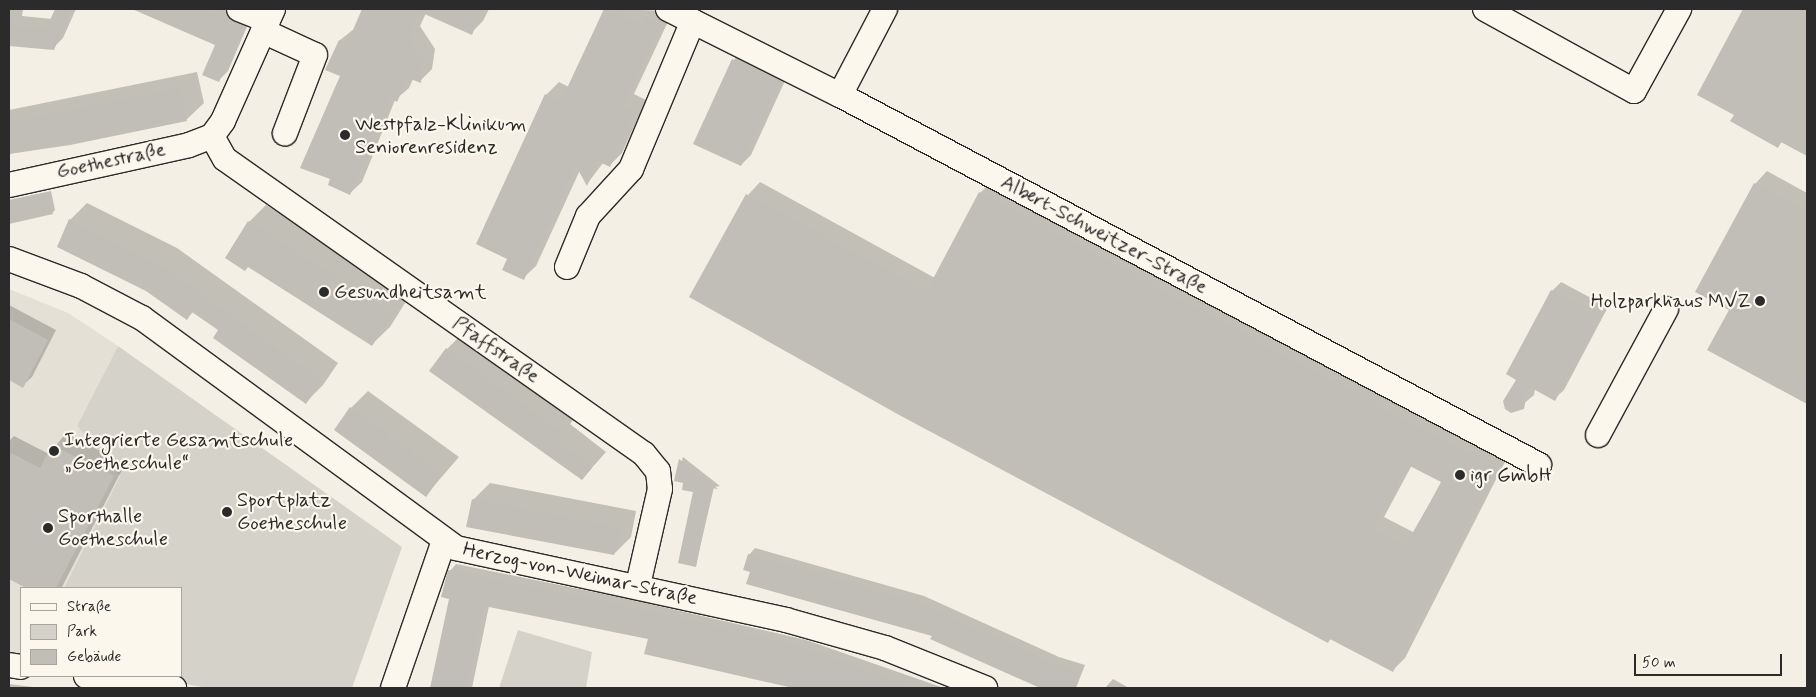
<!DOCTYPE html>
<meta charset="utf-8">
<style>
body{margin:0}
#map{position:relative;width:1816px;height:697px;overflow:hidden;background:#f3efe4;font-family:Mynerve,sans-serif}
div>[style]{position:absolute}
.built>*{inset:0;background:#e4e0d6}
.green>*{inset:0;background:#d5d2c9}
.shadow>*{inset:0;background:#0003}
.building>*{inset:0;background:#c0beb6}
.roads{filter:drop-shadow(1px 0 #2b2b2b) drop-shadow(-1px 0 #2b2b2b) drop-shadow(0 1px #2b2b2b) drop-shadow(0 -1px #2b2b2b)}
.minor>*{height:24px;margin:-12px;padding:0 12px;transform-origin:12px;border-radius:12px;background:#fbf7ec}
.dots>*{width:14px;height:14px;translate:-50% -50%;box-sizing:border-box;border:2px solid #fbf7ec;border-radius:50%}
span{translate:-50% -50%;white-space:nowrap;text-align:center;line-height:1.15;-webkit-text-stroke:4.5px #fbf7ec;paint-order:stroke}
.poi-label{font-size:20px;color:#2b2b2b}
.left{translate:0 -50%;text-align:left}
.right{translate:-100% -50%;text-align:right}
.street-label{font-size:20px;color:#2b2b2b}
.frame{position:absolute;inset:0;border:10px solid #2b2b2b;pointer-events:none}
.legend{position:absolute;left:20px;top:587px;width:162px;height:90px;box-sizing:border-box;background:#fbf7ec;border:1px solid #a8a59f;margin:0;padding:6px 9px;list-style:none;font-size:15px;color:#2b2b2b}
.legend li{display:flex;align-items:center;gap:10px;height:25px}
.legend b{width:25px;border:1px solid #a8a59f}
.scale{position:absolute;left:1634px;top:654px;width:148px;height:22px;box-sizing:border-box;border:2px solid #2b2b2b;border-top:0;padding-left:6px;font-size:15px;line-height:18px;white-space:nowrap;color:#2b2b2b;-webkit-text-stroke:4px #fbf7ec;paint-order:stroke}
</style>
<div id="map">
<div class="built">
<div style="clip-path:polygon(9px 289px,68px 313px,118px 346px,77px 426px,120px 476px,64px 588px,21px 588px,21px 655px,9px 653px)"></div>
</div>
<div class="green">
<div style="clip-path:polygon(118px 346px,402px 547px,352px 688px,208px 688px,138px 676px,181px 676px,181px 588px,64px 588px,120px 476px,77px 426px)"></div>
<div style="clip-path:polygon(518px 630px,592px 652px,586px 688px,499px 688px)"></div>
</div>
<div class="shadow">
<div style="clip-path:polygon(9px 9px,23px 9px,22px 16px,52px 19px,56px 9px,76px 9px,63px 38px,53px 48px,9px 44px)"></div>
<div style="clip-path:polygon(135px 9px,240px 9px,252px 15px,228px 71px,218px 81px,216px 45px)"></div>
<div style="clip-path:polygon(363px 9px,489px 9px,483px 21px,471px 33px,426px 13px,420px 26px,435px 49px,432px 69px,420px 81px,413px 79px,409px 88px,395px 100px,362px 182px,349px 194px,340px 40px,354px 29px)"></div>
<div style="clip-path:polygon(605px 9px,673px 11px,634px 94px,646px 100px,622px 153px,609px 166px,603px 163px,587px 184px,580px 170px,536px 266px,523px 278px,509px 258px,546px 95px,559px 82px,569px 87px)"></div>
<div style="clip-path:polygon(1745px 9px,1807px 9px,1807px 155px,1783px 141px,1778px 146px,1735px 114px,1698px 94px)"></div>
<div style="clip-path:polygon(743px 50px,789px 72px,751px 155px,741px 165px,734px 60px)"></div>
<div style="clip-path:polygon(197px 72px,204px 103px,186px 120px,9px 154px,9px 110px)"></div>
<div style="clip-path:polygon(1767px 171px,1807px 193px,1807px 403px,1709px 349px,1731px 310px,1697px 291px,1755px 184px)"></div>
<div style="clip-path:polygon(evenodd,993px 180px,1508px 456px,1405px 658px,1393px 670px,1332px 638px,1328px 642px,748px 195px,760px 182px,935px 278px,980px 193px,993px 180px,1412px 465px,1442px 482px,1413px 532px,1384px 517px,1412px 465px)"></div>
<div style="clip-path:polygon(51px 191px,55px 210px,52px 213px,9px 223px,9px 200px)"></div>
<div style="clip-path:polygon(87px 203px,177px 248px,338px 363px,323px 385px,306px 402px,219px 330px,193px 312px,187px 318px,146px 290px,70px 220px)"></div>
<div style="clip-path:polygon(266px 205px,410px 295px,390px 327px,372px 344px,249px 222px)"></div>
<div style="clip-path:polygon(1561px 282px,1608px 307px,1564px 390px,1554px 399px,1535px 389px,1534px 395px,1514px 412px,1504px 405px,1505px 398px,1518px 379px,1552px 291px)"></div>
<div style="clip-path:polygon(9px 305px,56px 330px,32px 377px,22px 386px,9px 379px)"></div>
<div style="clip-path:polygon(462px 334px,576px 416px,570px 424px,606px 452px,582px 479px,447px 349px)"></div>
<div style="clip-path:polygon(368px 391px,459px 457px,426px 495px,351px 408px)"></div>
<div style="clip-path:polygon(66px 433px,125px 464px,62px 587px,29px 588px,9px 578px,9px 441px,14px 436px,49px 454px)"></div>
<div style="clip-path:polygon(683px 457px,720px 486px,714px 487px,696px 565px,694px 491px,685px 482px,676px 480px)"></div>
<div style="clip-path:polygon(490px 483px,636px 511px,631px 537px,614px 554px,473px 500px)"></div>
<div style="clip-path:polygon(755px 548px,924px 596px,1059px 657px,1085px 665px,1076px 688px,1050px 688px,932px 638px,933px 635px,751px 571px,749px 555px)"></div>
<div style="clip-path:polygon(456px 564px,628px 599px,806px 640px,944px 688px,794px 688px,649px 638px,489px 606px,472px 688px,431px 688px,451px 598px,450px 571px)"></div>
<div style="clip-path:polygon(1113px 679px,1129px 688px,1105px 688px)"></div>
<div style="clip-path:polygon(9px 684px,41px 688px,9px 688px)"></div>
</div>
<div class="building">
<div style="clip-path:polygon(55px 9px,71px 9px,54px 50px,9px 46px,9px 26px,46px 29px)"></div>
<div style="clip-path:polygon(132px 9px,206px 9px,243px 26px,219px 82px,202px 75px,215px 45px)"></div>
<div style="clip-path:polygon(362px 9px,483px 9px,472px 35px,420px 12px,408px 38px,423px 61px,421px 83px,408px 78px,397px 102px,390px 98px,350px 195px,328px 185px,330px 179px,300px 168px,340px 76px,325px 70px,339px 40px,347px 44px)"></div>
<div style="clip-path:polygon(604px 9px,642px 24px,645px 17px,661px 24px,623px 107px,635px 113px,610px 167px,598px 161px,587px 186px,576px 166px,524px 280px,502px 270px,507px 259px,476px 244px,545px 94px,561px 101px)"></div>
<div style="clip-path:polygon(1743px 9px,1807px 9px,1807px 156px,1781px 142px,1778px 148px,1730px 121px,1734px 115px,1697px 95px)"></div>
<div style="clip-path:polygon(732px 59px,781px 82px,741px 166px,693px 144px)"></div>
<div style="clip-path:polygon(180px 88px,187px 121px,70px 145px,9px 154px,9px 123px)"></div>
<div style="clip-path:polygon(1754px 183px,1807px 212px,1807px 404px,1707px 350px,1729px 310px,1695px 292px)"></div>
<div style="clip-path:polygon(evenodd,979px 192px,1496px 469px,1393px 672px,1330px 639px,1328px 643px,901px 416px,689px 297px,746px 194px,926px 292px,979px 192px,1408px 465px,1441px 482px,1406px 547px,1373px 530px,1408px 465px)"></div>
<div style="clip-path:polygon(48px 193px,53px 214px,9px 224px,9px 202px)"></div>
<div style="clip-path:polygon(69px 219px,160px 265px,322px 381px,306px 404px,213px 338px,218px 330px,192px 312px,187px 320px,146px 291px,57px 247px)"></div>
<div style="clip-path:polygon(248px 221px,393px 313px,372px 346px,248px 267px,245px 271px,225px 258px)"></div>
<div style="clip-path:polygon(1551px 290px,1600px 317px,1555px 401px,1528px 386px,1524px 409px,1511px 413px,1505px 409px,1503px 401px,1516px 380px,1506px 374px)"></div>
<div style="clip-path:polygon(9px 319px,48px 340px,23px 388px,9px 380px)"></div>
<div style="clip-path:polygon(446px 348px,561px 432px,555px 440px,592px 468px,582px 480px,429px 371px)"></div>
<div style="clip-path:polygon(350px 407px,442px 475px,426px 497px,334px 430px)"></div>
<div style="clip-path:polygon(52px 445px,114px 476px,56px 588px,26px 588px,9px 579px,9px 452px,40px 468px)"></div>
<div style="clip-path:polygon(679px 459px,718px 489px,712px 488px,696px 567px,678px 563px,693px 492px,682px 490px,683px 483px,674px 481px)"></div>
<div style="clip-path:polygon(472px 499px,620px 528px,614px 555px,466px 527px)"></div>
<div style="clip-path:polygon(748px 554px,917px 602px,1053px 663px,1080px 672px,1073px 688px,1040px 688px,930px 639px,932px 636px,746px 584px,750px 572px,743px 570px)"></div>
<div style="clip-path:polygon(448px 570px,621px 605px,799px 646px,917px 688px,793px 688px,644px 654px,648px 639px,484px 606px,467px 688px,430px 688px,449px 599px,441px 597px)"></div>
</div>
<div class="roads">
<div class="minor">
<div style="left:239px;top:9px;width:31px;rotate:22deg"></div>
<div style="left:273px;top:9px;width:123px;rotate:114.1deg"></div>
<div style="left:223px;top:121px;width:19px;rotate:126deg"></div>
<div style="left:212px;top:136px;width:26px;rotate:61deg"></div>
<div style="left:225px;top:159px;width:512px;rotate:35.15deg"></div>
<div style="left:644px;top:454px;width:22px;rotate:51deg"></div>
<div style="left:658px;top:471px;width:18px;rotate:84deg"></div>
<div style="left:660px;top:489px;width:98px;rotate:102.9deg"></div>
<div style="left:668px;top:9px;width:192px;rotate:26.6deg"></div>
<div style="left:840px;top:95px;width:791px;rotate:27.89deg"></div>
<div style="left:1485px;top:9px;width:170px;rotate:28.8deg"></div>
<div style="left:1634px;top:91px;width:94px;rotate:-61.2deg"></div>
<div style="left:263px;top:31px;width:57px;rotate:24.8deg"></div>
<div style="left:315px;top:55px;width:84px;rotate:111deg"></div>
<div style="left:840px;top:95px;width:97px;rotate:-62.4deg"></div>
<div style="left:9px;top:185px;width:184px;rotate:-12.5deg"></div>
<div style="left:189px;top:145px;width:25px;rotate:-21deg"></div>
<div style="left:9px;top:259px;width:77px;rotate:20.6deg"></div>
<div style="left:81px;top:286px;width:69px;rotate:27.7deg"></div>
<div style="left:142px;top:318px;width:389px;rotate:36.2deg"></div>
<div style="left:456px;top:548px;width:338px;rotate:12.3deg"></div>
<div style="left:786px;top:620px;width:103px;rotate:15.8deg"></div>
<div style="left:885px;top:648px;width:108px;rotate:21.8deg"></div>
<div style="left:567px;top:267px;width:55px;rotate:-67.6deg"></div>
<div style="left:588px;top:216px;width:64px;rotate:-47.5deg"></div>
<div style="left:631px;top:169px;width:160px;rotate:-67.3deg"></div>
<div style="left:1598px;top:435px;width:143px;rotate:-61.6deg"></div>
<div style="left:9px;top:665px;width:12px;rotate:9deg"></div>
<div style="left:86px;top:676px;width:89px;rotate:7.8deg"></div>
<div style="left:393px;top:688px;width:156px;rotate:-70.9deg"></div>
</div>
</div>
<div class="dots">
<div style="left:345px;top:135px;background:#2b2b2b"></div>
<div style="left:324px;top:292px;background:#2b2b2b"></div>
<div style="left:1760px;top:301px;background:#2b2b2b"></div>
<div style="left:54px;top:451px;background:#2b2b2b"></div>
<div style="left:1460px;top:475px;background:#2b2b2b"></div>
<div style="left:227px;top:512px;background:#2b2b2b"></div>
<div style="left:48px;top:528px;background:#2b2b2b"></div>
</div>
<div class="poi-label">
<span class="left" style="left:355px;top:136px">Westpfalz-Klinikum<br>Seniorenresidenz</span>
<span class="left" style="left:334px;top:292px">Gesundheitsamt</span>
<span class="right" style="left:1750px;top:301px">Holzparkhaus MVZ</span>
<span class="left" style="left:64px;top:452px">Integrierte Gesamtschule<br>„Goetheschule“</span>
<span class="left" style="left:1470px;top:475px">igr GmbH</span>
<span class="left" style="left:237px;top:512px">Sportplatz<br>Goetheschule</span>
<span class="left" style="left:58px;top:528px">Sporthalle<br>Goetheschule</span>
</div>
<div class="street-label">
<span style="left:111px;top:161px;rotate:-12deg">Goethestraße</span>
<span style="left:1104px;top:235px;rotate:28deg">Albert-Schweitzer-Straße</span>
<span style="left:496px;top:350px;rotate:35deg">Pfaffstraße</span>
<span style="left:580px;top:574px;rotate:12deg">Herzog-von-Weimar-Straße</span>
</div>
<div class="frame"></div>
<ul class="legend">
<li><b style="height:6px;background:#fbf7ec"></b>Straße</li>
<li><b style="height:14px;background:#d5d2c9"></b>Park</li>
<li><b style="height:14px;background:#c0beb6"></b>Gebäude</li>
</ul>
<div class="scale">50 m</div>
</div>
